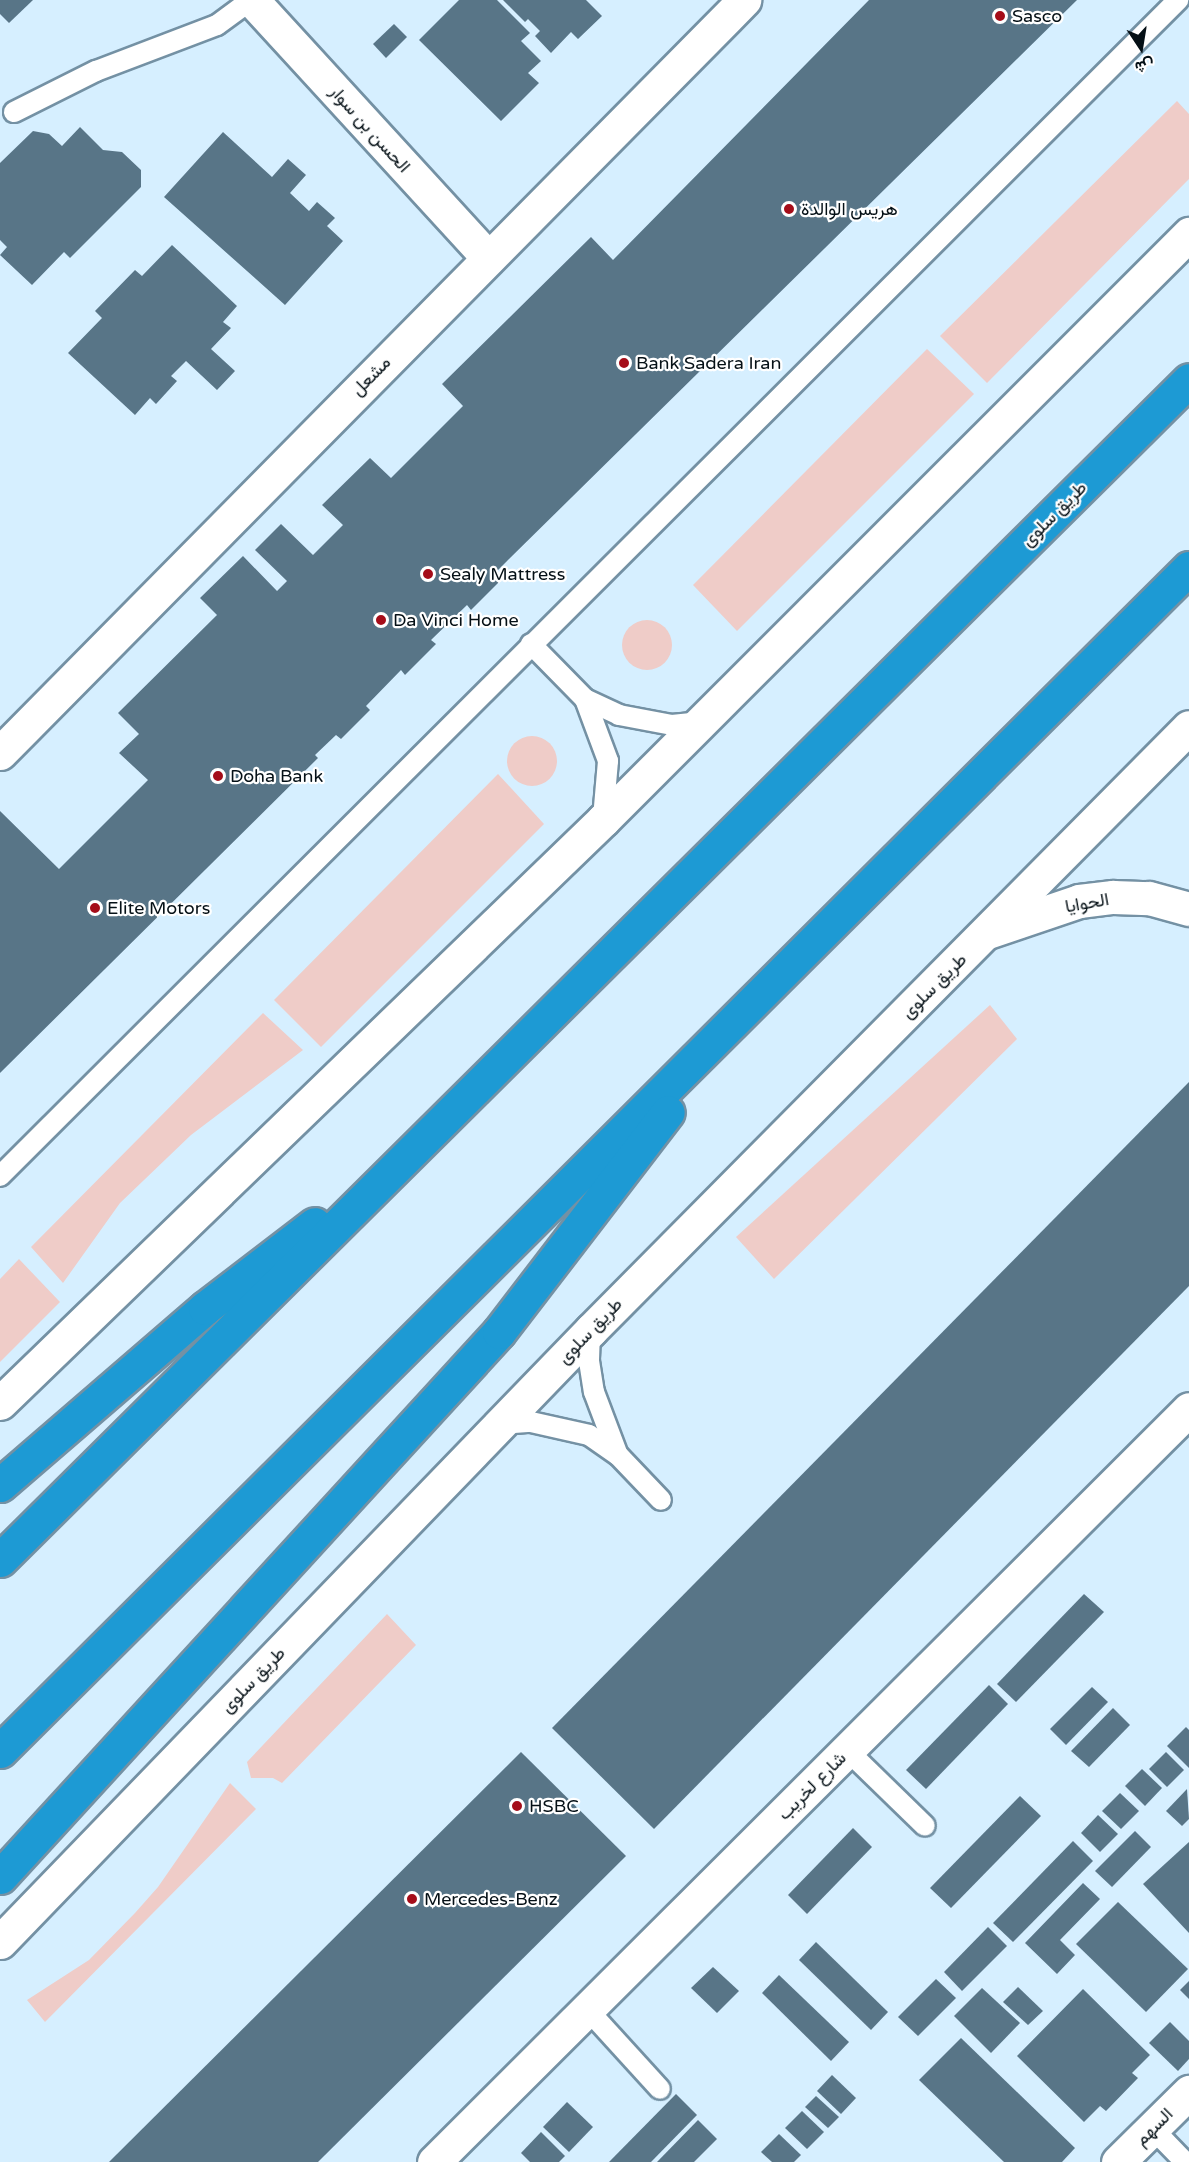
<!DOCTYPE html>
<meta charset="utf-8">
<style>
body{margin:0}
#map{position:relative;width:1189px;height:2162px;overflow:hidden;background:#d6efff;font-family:"Varela Round",Vazirmatn,sans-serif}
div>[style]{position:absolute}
.green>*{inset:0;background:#efccc8}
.round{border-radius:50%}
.building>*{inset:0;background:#587587}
.roads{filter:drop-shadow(2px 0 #7491a4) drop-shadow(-2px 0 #7491a4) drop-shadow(0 2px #7491a4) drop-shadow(0 -2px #7491a4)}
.service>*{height:20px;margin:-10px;padding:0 10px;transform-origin:10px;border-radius:10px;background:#fff}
.minor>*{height:33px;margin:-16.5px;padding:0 16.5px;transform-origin:16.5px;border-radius:16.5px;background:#fff}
.secondary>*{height:33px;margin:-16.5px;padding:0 16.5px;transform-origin:16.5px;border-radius:16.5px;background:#fff}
.motorway>*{height:33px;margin:-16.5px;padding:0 16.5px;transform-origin:16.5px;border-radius:16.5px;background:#1d9ad4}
.dots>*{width:16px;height:16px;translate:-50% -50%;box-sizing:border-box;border:3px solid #fff;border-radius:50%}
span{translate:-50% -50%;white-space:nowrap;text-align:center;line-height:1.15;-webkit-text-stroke:4.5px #fff;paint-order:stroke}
.poi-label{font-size:18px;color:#051016}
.left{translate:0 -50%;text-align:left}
.street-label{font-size:18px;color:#051016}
.north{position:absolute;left:1111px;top:18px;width:60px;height:60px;-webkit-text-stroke:4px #fff;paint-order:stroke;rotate:168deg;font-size:16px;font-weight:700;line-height:24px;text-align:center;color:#051016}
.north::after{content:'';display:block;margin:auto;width:21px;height:27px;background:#051016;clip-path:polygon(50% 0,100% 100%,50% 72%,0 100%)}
</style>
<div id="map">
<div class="green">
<div style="clip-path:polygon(1177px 101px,1189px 114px,1189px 179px,987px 383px,940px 336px)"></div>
<div style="clip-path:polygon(927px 349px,974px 394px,737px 631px,693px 585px)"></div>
<div class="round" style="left:622px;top:620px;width:50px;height:50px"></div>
<div class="round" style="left:507px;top:736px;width:50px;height:50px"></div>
<div style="clip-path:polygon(498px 774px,544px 824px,321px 1047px,274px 1000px)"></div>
<div style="clip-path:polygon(990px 1005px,1017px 1039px,774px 1279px,736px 1237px)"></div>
<div style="clip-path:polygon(263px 1013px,303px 1050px,191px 1135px,120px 1203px,63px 1283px,31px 1247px)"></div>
<div style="clip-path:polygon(19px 1259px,60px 1302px,0 1362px,0 1279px)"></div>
<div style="clip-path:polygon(387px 1614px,416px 1645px,282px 1783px,273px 1778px,251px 1778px,247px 1762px)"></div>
<div style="clip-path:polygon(230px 1783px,256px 1809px,45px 2022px,27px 2000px,89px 1960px,135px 1913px,158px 1887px)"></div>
</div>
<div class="building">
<div style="clip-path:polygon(0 0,33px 0,9px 23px,0 14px)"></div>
<div style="clip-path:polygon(459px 0,497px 0,530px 33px,521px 41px,541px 61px,528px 73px,539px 83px,501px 121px,419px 40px)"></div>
<div style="clip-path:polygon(503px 0,586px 0,602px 16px,578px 39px,571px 32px,551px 53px,535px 36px,540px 31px,528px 19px,525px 22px)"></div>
<div style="clip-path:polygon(869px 0,1077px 0,508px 560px,496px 572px,503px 578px,471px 610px,467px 605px,431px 640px,436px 644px,405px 675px,401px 670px,366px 706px,370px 710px,341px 739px,336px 735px,315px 755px,318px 758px,0 1073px,0 811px,59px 869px,148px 780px,119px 753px,139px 734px,118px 713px,217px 615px,200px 598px,243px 556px,277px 591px,287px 581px,255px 550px,281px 524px,313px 555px,343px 525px,322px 505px,370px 458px,391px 478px,463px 406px,442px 384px,591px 237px,613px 260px)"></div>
<div style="clip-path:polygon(394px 24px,407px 37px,386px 58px,373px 44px)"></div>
<div style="clip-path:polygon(80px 127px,103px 150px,122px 152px,141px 170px,141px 187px,70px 258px,64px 252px,32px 285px,0 255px,7px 247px,0 240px,0 163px,33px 131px,49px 134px,62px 146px)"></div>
<div style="clip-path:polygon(223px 132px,272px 177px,288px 159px,306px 175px,290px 193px,309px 211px,317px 202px,335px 218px,327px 226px,343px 241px,285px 305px,164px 197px)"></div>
<div style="clip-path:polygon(172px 245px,237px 306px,223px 322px,231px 328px,211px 349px,235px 371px,217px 390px,186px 361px,171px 376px,177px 381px,156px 404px,150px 398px,135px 415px,68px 353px,102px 318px,95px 311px,135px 270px,142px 276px)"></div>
<div style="clip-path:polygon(1189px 1082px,1189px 1286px,654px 1829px,552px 1728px)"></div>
<div style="clip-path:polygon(1084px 1594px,1104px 1612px,1016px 1702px,997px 1684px)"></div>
<div style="clip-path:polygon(989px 1685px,1008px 1704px,926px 1789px,906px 1770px)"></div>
<div style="clip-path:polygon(1092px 1687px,1108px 1702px,1066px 1745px,1050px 1729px)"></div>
<div style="clip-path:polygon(1113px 1708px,1130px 1725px,1089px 1767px,1071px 1751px)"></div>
<div style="clip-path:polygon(1186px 1727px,1189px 1730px,1189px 1768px,1167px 1746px)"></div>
<div style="clip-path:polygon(521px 1752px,626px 1856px,318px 2162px,109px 2162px)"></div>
<div style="clip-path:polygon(1166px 1752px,1184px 1770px,1167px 1787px,1149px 1769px)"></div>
<div style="clip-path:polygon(1142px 1769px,1162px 1788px,1145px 1806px,1125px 1786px)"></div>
<div style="clip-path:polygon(1187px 1789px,1189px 1819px,1182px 1826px,1166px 1811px)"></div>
<div style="clip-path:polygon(1120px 1793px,1139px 1811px,1121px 1829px,1102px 1811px)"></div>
<div style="clip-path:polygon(1020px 1796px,1041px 1816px,951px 1908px,930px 1888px)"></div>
<div style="clip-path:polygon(1098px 1815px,1118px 1834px,1100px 1852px,1081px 1833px)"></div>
<div style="clip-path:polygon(853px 1828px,872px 1847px,807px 1914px,788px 1895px)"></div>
<div style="clip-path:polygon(1135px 1831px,1151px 1847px,1112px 1887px,1095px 1871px)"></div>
<div style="clip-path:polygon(1073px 1841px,1093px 1861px,1013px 1942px,993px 1923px)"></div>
<div style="clip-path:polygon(1189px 1842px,1189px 1933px,1143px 1884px)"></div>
<div style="clip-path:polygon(1083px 1883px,1100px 1899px,1060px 1940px,1075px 1955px,1057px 1974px,1025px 1943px)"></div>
<div style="clip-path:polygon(1118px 1902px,1188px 1969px,1146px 2012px,1076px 1944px)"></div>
<div style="clip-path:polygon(988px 1927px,1007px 1946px,962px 1991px,944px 1972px)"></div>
<div style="clip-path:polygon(816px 1942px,888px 2012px,871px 2030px,799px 1960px)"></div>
<div style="clip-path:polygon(713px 1967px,739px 1991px,717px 2013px,691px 1988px)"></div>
<div style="clip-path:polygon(779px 1975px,849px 2042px,831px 2061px,762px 1993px)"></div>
<div style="clip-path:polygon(936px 1979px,956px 1998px,918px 2036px,898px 2017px)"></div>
<div style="clip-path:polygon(1189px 1981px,1189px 1999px,1180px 1990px)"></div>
<div style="clip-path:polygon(1018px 1987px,1043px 2011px,1028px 2025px,1003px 2002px)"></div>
<div style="clip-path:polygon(982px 1988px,1020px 2023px,991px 2053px,954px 2016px)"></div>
<div style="clip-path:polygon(1083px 1989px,1150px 2055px,1132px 2073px,1138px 2078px,1106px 2111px,1100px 2106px,1084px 2122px,1017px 2056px)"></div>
<div style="clip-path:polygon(1170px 2022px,1189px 2041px,1189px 2059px,1178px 2071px,1149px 2043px)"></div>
<div style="clip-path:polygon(961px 2038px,1075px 2148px,1062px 2162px,1004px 2162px,919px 2080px)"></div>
<div style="clip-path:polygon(832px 2075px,856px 2098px,841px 2114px,817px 2091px)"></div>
<div style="clip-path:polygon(676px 2094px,697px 2115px,651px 2162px,609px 2162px)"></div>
<div style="clip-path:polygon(816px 2096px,839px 2117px,828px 2128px,805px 2107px)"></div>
<div style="clip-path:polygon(567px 2102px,593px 2127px,569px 2152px,543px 2127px)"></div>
<div style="clip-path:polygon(802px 2111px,824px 2132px,807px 2149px,785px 2128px)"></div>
<div style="clip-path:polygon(698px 2120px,717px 2139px,694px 2162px,657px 2162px)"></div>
<div style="clip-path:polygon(541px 2132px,565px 2156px,559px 2162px,530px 2162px,521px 2153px)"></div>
<div style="clip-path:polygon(779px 2134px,801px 2155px,794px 2162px,772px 2162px,761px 2152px)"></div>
</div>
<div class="roads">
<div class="service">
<div style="left:14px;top:112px;width:92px;rotate:-26.6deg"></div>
<div style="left:96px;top:71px;width:129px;rotate:-20.8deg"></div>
<div style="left:217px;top:25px;width:42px;rotate:-36.3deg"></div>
<div style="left:531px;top:644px;width:77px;rotate:45.5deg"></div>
<div style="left:585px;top:699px;width:38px;rotate:25deg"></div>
<div style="left:619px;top:715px;width:54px;rotate:10.7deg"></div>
<div style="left:672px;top:725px;width:27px;rotate:-6deg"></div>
<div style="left:585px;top:699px;width:66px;rotate:69.6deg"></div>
<div style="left:608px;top:761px;width:57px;rotate:95deg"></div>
<div style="left:0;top:1176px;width:1665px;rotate:-44.95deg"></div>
<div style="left:590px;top:1331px;width:30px;rotate:92deg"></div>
<div style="left:589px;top:1361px;width:31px;rotate:81deg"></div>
<div style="left:594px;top:1392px;width:65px;rotate:69.3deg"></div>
<div style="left:500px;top:1424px;width:31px;rotate:-4deg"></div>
<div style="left:531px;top:1422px;width:59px;rotate:12.6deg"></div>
<div style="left:589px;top:1435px;width:35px;rotate:35deg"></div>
<div style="left:618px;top:1455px;width:62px;rotate:46.3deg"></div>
<div style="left:848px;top:1751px;width:107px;rotate:44.2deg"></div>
<div style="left:587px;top:2009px;width:108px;rotate:47.6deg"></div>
<div style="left:1152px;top:2128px;width:47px;rotate:45.9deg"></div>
</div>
<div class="minor">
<div style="left:252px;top:0;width:350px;rotate:47.5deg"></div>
<div style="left:0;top:753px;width:1059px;rotate:-45.34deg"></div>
<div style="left:988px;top:932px;width:96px;rotate:-18.8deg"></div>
<div style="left:1079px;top:901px;width:34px;rotate:-7deg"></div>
<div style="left:1113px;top:897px;width:36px;rotate:2deg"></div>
<div style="left:1149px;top:898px;width:41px;rotate:15.4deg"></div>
<div style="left:434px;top:2162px;width:1066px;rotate:-44.92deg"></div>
<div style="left:1118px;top:2162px;width:100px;rotate:-44.6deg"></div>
</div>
<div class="secondary">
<div style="left:0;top:1403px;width:839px;rotate:-44.03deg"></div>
<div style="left:603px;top:820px;width:829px;rotate:-45deg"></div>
<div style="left:0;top:1942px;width:851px;rotate:-46deg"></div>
<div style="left:591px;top:1330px;width:849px;rotate:-45.24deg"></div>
</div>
<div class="motorway">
<div style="left:0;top:1485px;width:271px;rotate:-40.8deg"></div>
<div style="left:205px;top:1308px;width:138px;rotate:-37.4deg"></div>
<div style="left:0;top:1560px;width:1675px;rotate:-44.78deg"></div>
<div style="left:0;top:1751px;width:1677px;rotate:-44.86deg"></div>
<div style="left:0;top:1877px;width:739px;rotate:-47.52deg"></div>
<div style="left:499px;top:1332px;width:277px;rotate:-52.5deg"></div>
</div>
</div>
<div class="dots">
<div style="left:1000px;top:16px;background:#a50d19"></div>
<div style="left:789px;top:209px;background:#a50d19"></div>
<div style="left:624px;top:363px;background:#a50d19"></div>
<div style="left:428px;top:574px;background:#a50d19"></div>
<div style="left:381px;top:620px;background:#a50d19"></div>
<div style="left:218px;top:776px;background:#a50d19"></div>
<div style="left:95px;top:908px;background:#a50d19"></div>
<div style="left:517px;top:1806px;background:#a50d19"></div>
<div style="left:412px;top:1899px;background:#a50d19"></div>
</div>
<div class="poi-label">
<span class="left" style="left:1012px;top:16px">Sasco</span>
<span class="left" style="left:801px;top:209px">هريس الوالدة</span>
<span class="left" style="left:636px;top:363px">Bank Sadera Iran</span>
<span class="left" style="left:440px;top:574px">Sealy Mattress</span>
<span class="left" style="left:393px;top:620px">Da Vinci Home</span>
<span class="left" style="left:230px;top:776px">Doha Bank</span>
<span class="left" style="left:107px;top:908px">Elite Motors</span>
<span class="left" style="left:529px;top:1806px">HSBC</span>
<span class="left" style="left:424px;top:1899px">Mercedes-Benz</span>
</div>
<div class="street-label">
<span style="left:370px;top:129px;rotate:48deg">الحسن بن سوار</span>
<span style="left:371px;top:376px;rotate:-45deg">مشعل</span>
<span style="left:1054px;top:514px;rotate:-45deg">طريق سلوى</span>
<span style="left:1087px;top:903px;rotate:-10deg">الحوايا</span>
<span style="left:934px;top:986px;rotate:-45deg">طريق سلوى</span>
<span style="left:590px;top:1331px;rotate:-46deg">طريق سلوى</span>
<span style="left:253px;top:1680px;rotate:-46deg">طريق سلوى</span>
<span style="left:812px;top:1786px;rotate:-45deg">شارع لخريب</span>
<span style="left:1154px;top:2127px;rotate:-45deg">السهم</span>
</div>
<div class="north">ش</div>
</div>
